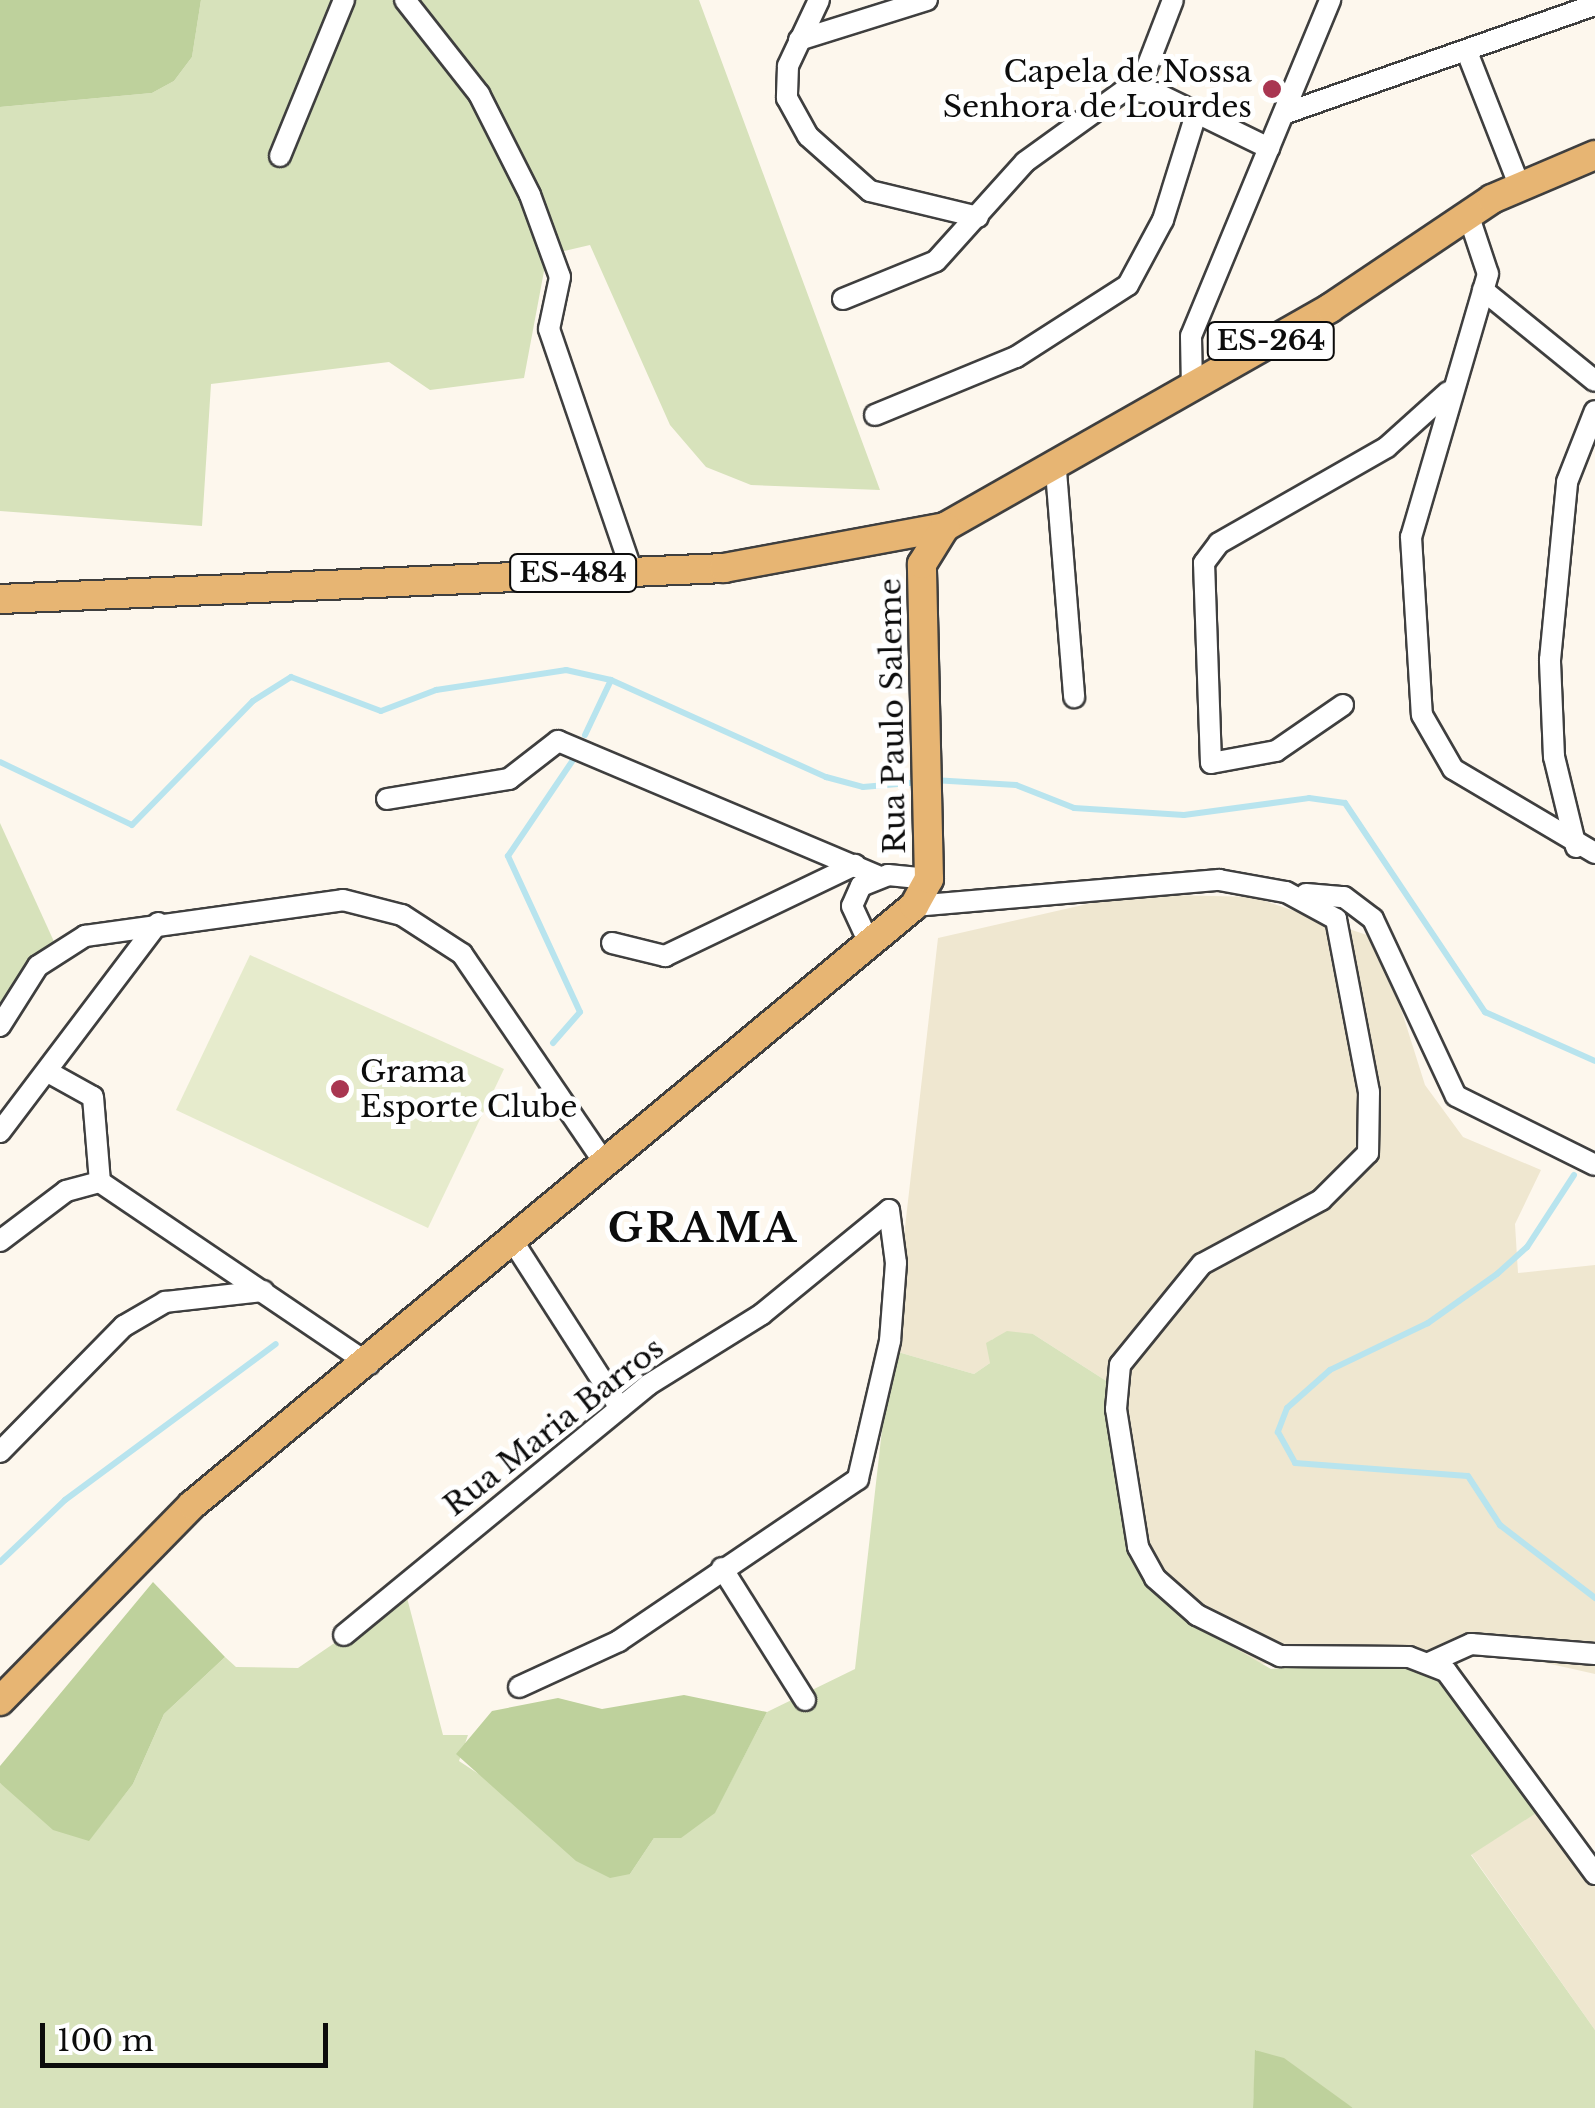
<!DOCTYPE html>
<style>
body{margin:0}
#map{position:relative;width:1595px;height:2108px;overflow:hidden;background:#fdf7ed;font-family:"Libre Baskerville",serif}
div>[style]{position:absolute}
.farmland>*{inset:0;background:#efe7d0}
.green>*{inset:0;background:#d7e2bb}
.forest>*{inset:0;background:#bed19c}
.pitch>*{inset:0;background:#e6ebcc}
.stream>*{height:6px;margin:-3px;padding:0 3px;transform-origin:3px;border-radius:3px;background:#b8e4ee}
.roads{filter:drop-shadow(2px 0 #3f3f3f) drop-shadow(-2px 0 #3f3f3f) drop-shadow(0 2px #3f3f3f) drop-shadow(0 -2px #3f3f3f)}
.minor>*{height:20px;margin:-10px;padding:0 10px;transform-origin:10px;border-radius:10px;background:#fff}
.major>*{height:28px;margin:-14px;padding:0 14px;transform-origin:14px;border-radius:14px;background:#e7b573}
.dots>*{width:28px;height:28px;translate:-50% -50%;box-sizing:border-box;border:5px solid #fff;border-radius:50%}
span{translate:-50% -50%;white-space:nowrap;text-align:center;line-height:1.15;-webkit-text-stroke:10px #fff;paint-order:stroke}
.shield-label span{padding:2px 8px;background:#fff;border:2px solid;border-radius:8px;-webkit-text-stroke-width:0}
.shield-label{font-size:28px;color:#0c0c0c;font-weight:700}
.poi-label{font-size:30px;color:#0c0c0c}
.right{translate:-100% -50%;text-align:right}
.left{translate:0 -50%;text-align:left}
.street-label{font-size:30px;color:#0c0c0c}
.district-label{font-size:40px;color:#0c0c0c;font-weight:700;letter-spacing:2.5px}
.scale{position:absolute;left:40px;top:2023px;width:288px;height:45px;box-sizing:border-box;border:5px solid #0c0c0c;border-top:0;padding-left:12px;font-size:30px;line-height:35px;white-space:nowrap;color:#0c0c0c;-webkit-text-stroke:8px #fff;paint-order:stroke}
</style>
<div id="map">
<div class="farmland">
<div style="clip-path:polygon(1131px 894px,1253px 897px,1379px 939px,1425px 1085px,1463px 1137px,1541px 1170px,1515px 1224px,1518px 1273px,1595px 1265px,1595px 1674px,1493px 1651px,1317px 1669px,1256px 1663px,1154px 1589px,1111px 1384px,1033px 1334px,992px 1339px,990px 1363px,974px 1374px,891px 1350px,938px 938px)"></div>
<div style="clip-path:polygon(1544px 1808px,1595px 1887px,1595px 2030px,1471px 1854px)"></div>
</div>
<div class="green">
<div style="clip-path:polygon(201px 0,699px 0,880px 490px,751px 485px,706px 467px,670px 425px,590px 245px,547px 255px,524px 378px,430px 390px,389px 362px,211px 384px,202px 526px,0 511px,0 107px,152px 93px,174px 81px,192px 57px)"></div>
<div style="clip-path:polygon(0 823px,56px 946px,0 1019px)"></div>
<div style="clip-path:polygon(1007px 1331px,1033px 1334px,1111px 1384px,1154px 1589px,1214px 1636px,1271px 1669px,1451px 1653px,1544px 1808px,1471px 1855px,1595px 2030px,1595px 2108px,1353px 2108px,1256px 2050px,1253px 2108px,0 2108px,0 1783px,89px 1840px,133px 1784px,164px 1714px,225px 1657px,236px 1667px,298px 1668px,406px 1594px,443px 1735px,468px 1735px,459px 1761px,503px 1790px,577px 1861px,630px 1874px,654px 1838px,715px 1812px,767px 1712px,855px 1669px,891px 1350px,974px 1374px,990px 1363px,986px 1343px)"></div>
</div>
<div class="forest">
<div style="clip-path:polygon(0 0,201px 0,192px 57px,174px 81px,152px 93px,0 107px)"></div>
<div style="clip-path:polygon(153px 1582px,225px 1657px,164px 1714px,133px 1784px,89px 1841px,53px 1830px,0 1783px,0 1766px)"></div>
<div style="clip-path:polygon(684px 1695px,767px 1712px,715px 1813px,681px 1838px,654px 1838px,630px 1874px,610px 1878px,576px 1861px,456px 1754px,492px 1711px,558px 1698px,602px 1709px)"></div>
<div style="clip-path:polygon(1255px 2050px,1284px 2058px,1353px 2108px,1253px 2108px)"></div>
</div>
<div class="pitch">
<div style="clip-path:polygon(250px 955px,504px 1069px,428px 1228px,176px 1110px)"></div>
</div>
<div class="stream">
<div style="left:585px;top:735px;width:61px;rotate:-64.7deg"></div>
<div style="left:0;top:762px;width:146px;rotate:25.5deg"></div>
<div style="left:132px;top:825px;width:173px;rotate:-45.7deg"></div>
<div style="left:253px;top:701px;width:45px;rotate:-32.3deg"></div>
<div style="left:291px;top:677px;width:96px;rotate:20.7deg"></div>
<div style="left:381px;top:711px;width:59px;rotate:-20.9deg"></div>
<div style="left:436px;top:690px;width:132px;rotate:-8.7deg"></div>
<div style="left:566px;top:670px;width:46px;rotate:12.5deg"></div>
<div style="left:611px;top:680px;width:236px;rotate:24.3deg"></div>
<div style="left:826px;top:777px;width:38px;rotate:15deg"></div>
<div style="left:863px;top:787px;width:58px;rotate:-4.9deg"></div>
<div style="left:933px;top:780px;width:83px;rotate:3.4deg"></div>
<div style="left:1016px;top:785px;width:62px;rotate:21.6deg"></div>
<div style="left:1074px;top:808px;width:110px;rotate:3.6deg"></div>
<div style="left:1184px;top:815px;width:126px;rotate:-7.7deg"></div>
<div style="left:1309px;top:798px;width:36px;rotate:8deg"></div>
<div style="left:1345px;top:803px;width:252px;rotate:56.2deg"></div>
<div style="left:1485px;top:1012px;width:120px;rotate:24deg"></div>
<div style="left:553px;top:1043px;width:41px;rotate:-48.9deg"></div>
<div style="left:580px;top:1012px;width:172px;rotate:-114.8deg"></div>
<div style="left:508px;top:856px;width:120px;rotate:-55.9deg"></div>
<div style="left:1574px;top:1175px;width:86px;rotate:123.1deg"></div>
<div style="left:1527px;top:1247px;width:40px;rotate:138deg"></div>
<div style="left:1497px;top:1274px;width:85px;rotate:144.6deg"></div>
<div style="left:1428px;top:1323px;width:109px;rotate:154.4deg"></div>
<div style="left:1330px;top:1370px;width:57px;rotate:138.5deg"></div>
<div style="left:1287px;top:1408px;width:26px;rotate:111deg"></div>
<div style="left:1278px;top:1432px;width:35px;rotate:61deg"></div>
<div style="left:1295px;top:1463px;width:173px;rotate:4.3deg"></div>
<div style="left:1468px;top:1476px;width:59px;rotate:56.9deg"></div>
<div style="left:1500px;top:1525px;width:120px;rotate:37.5deg"></div>
<div style="left:0;top:1562px;width:90px;rotate:-43.6deg"></div>
<div style="left:65px;top:1500px;width:262px;rotate:-36.5deg"></div>
</div>
<div class="roads">
<div class="minor">
<div style="left:405px;top:0;width:120px;rotate:51.8deg"></div>
<div style="left:479px;top:94px;width:113px;rotate:63.2deg"></div>
<div style="left:530px;top:195px;width:87px;rotate:69.9deg"></div>
<div style="left:560px;top:277px;width:53px;rotate:101.9deg"></div>
<div style="left:549px;top:329px;width:256px;rotate:71.1deg"></div>
<div style="left:819px;top:0;width:73px;rotate:115.2deg"></div>
<div style="left:788px;top:66px;width:32px;rotate:92deg"></div>
<div style="left:787px;top:98px;width:43px;rotate:61.1deg"></div>
<div style="left:808px;top:136px;width:83px;rotate:41.6deg"></div>
<div style="left:870px;top:191px;width:111px;rotate:13.5deg"></div>
<div style="left:799px;top:40px;width:134px;rotate:-17.4deg"></div>
<div style="left:1467px;top:52px;width:145px;rotate:68.6deg"></div>
<div style="left:1139px;top:88px;width:94px;rotate:-68.9deg"></div>
<div style="left:1286px;top:113px;width:327px;rotate:-19.3deg"></div>
<div style="left:280px;top:156px;width:169px;rotate:-67.7deg"></div>
<div style="left:1468px;top:214px;width:63px;rotate:71.6deg"></div>
<div style="left:1488px;top:274px;width:274px;rotate:106.3deg"></div>
<div style="left:1411px;top:537px;width:178px;rotate:86.5deg"></div>
<div style="left:1422px;top:715px;width:62px;rotate:60.1deg"></div>
<div style="left:1453px;top:769px;width:165px;rotate:30.6deg"></div>
<div style="left:1483px;top:290px;width:144px;rotate:39.1deg"></div>
<div style="left:843px;top:299px;width:100px;rotate:-22.2deg"></div>
<div style="left:936px;top:261px;width:133px;rotate:-48deg"></div>
<div style="left:1025px;top:162px;width:123px;rotate:-35.8deg"></div>
<div style="left:1125px;top:90px;width:31px;rotate:6deg"></div>
<div style="left:1156px;top:93px;width:126px;rotate:26deg"></div>
<div style="left:1192px;top:389px;width:53px;rotate:-91.1deg"></div>
<div style="left:1191px;top:336px;width:364px;rotate:-67.5deg"></div>
<div style="left:875px;top:415px;width:152px;rotate:-22.4deg"></div>
<div style="left:1016px;top:357px;width:133px;rotate:-32.7deg"></div>
<div style="left:1128px;top:285px;width:74px;rotate:-61.7deg"></div>
<div style="left:1163px;top:220px;width:111px;rotate:-72.7deg"></div>
<div style="left:1056px;top:471px;width:227px;rotate:85.4deg"></div>
<div style="left:1343px;top:705px;width:81px;rotate:145.5deg"></div>
<div style="left:1276px;top:751px;width:66px;rotate:169.5deg"></div>
<div style="left:1211px;top:763px;width:200px;rotate:-92deg"></div>
<div style="left:1204px;top:563px;width:25px;rotate:-53deg"></div>
<div style="left:1219px;top:543px;width:193px;rotate:-29.7deg"></div>
<div style="left:1387px;top:447px;width:82px;rotate:-42deg"></div>
<div style="left:387px;top:799px;width:124px;rotate:-9.3deg"></div>
<div style="left:509px;top:779px;width:62px;rotate:-37.8deg"></div>
<div style="left:558px;top:741px;width:346px;rotate:22.9deg"></div>
<div style="left:1576px;top:847px;width:93px;rotate:-103.7deg"></div>
<div style="left:1554px;top:757px;width:97px;rotate:-92.4deg"></div>
<div style="left:1550px;top:660px;width:179px;rotate:-84.5deg"></div>
<div style="left:1567px;top:482px;width:76px;rotate:-68.5deg"></div>
<div style="left:1306px;top:894px;width:38px;rotate:5deg"></div>
<div style="left:1344px;top:897px;width:36px;rotate:37deg"></div>
<div style="left:1373px;top:919px;width:195px;rotate:64.9deg"></div>
<div style="left:1456px;top:1096px;width:155px;rotate:26.4deg"></div>
<div style="left:914px;top:906px;width:306px;rotate:-4.9deg"></div>
<div style="left:1219px;top:880px;width:68px;rotate:10.2deg"></div>
<div style="left:1286px;top:892px;width:57px;rotate:28.4deg"></div>
<div style="left:1336px;top:919px;width:176px;rotate:79.2deg"></div>
<div style="left:1369px;top:1092px;width:61px;rotate:90.9deg"></div>
<div style="left:1368px;top:1153px;width:66px;rotate:135deg"></div>
<div style="left:1321px;top:1200px;width:135px;rotate:151.7deg"></div>
<div style="left:1202px;top:1264px;width:130px;rotate:129.1deg"></div>
<div style="left:1120px;top:1365px;width:44px;rotate:95.2deg"></div>
<div style="left:1116px;top:1409px;width:140px;rotate:80.9deg"></div>
<div style="left:1138px;top:1547px;width:35px;rotate:61deg"></div>
<div style="left:1155px;top:1578px;width:56px;rotate:41.4deg"></div>
<div style="left:1197px;top:1615px;width:93px;rotate:26.3deg"></div>
<div style="left:1280px;top:1656px;width:129px;rotate:0.4deg"></div>
<div style="left:1409px;top:1657px;width:40px;rotate:21deg"></div>
<div style="left:1446px;top:1671px;width:252px;rotate:53.7deg"></div>
<div style="left:612px;top:943px;width:55px;rotate:13.8deg"></div>
<div style="left:665px;top:956px;width:211px;rotate:-25.6deg"></div>
<div style="left:870px;top:945px;width:43px;rotate:-114.8deg"></div>
<div style="left:852px;top:906px;width:22px;rotate:-66deg"></div>
<div style="left:861px;top:886px;width:29px;rotate:-22deg"></div>
<div style="left:888px;top:875px;width:41px;rotate:5.6deg"></div>
<div style="left:0;top:1026px;width:71px;rotate:-57.7deg"></div>
<div style="left:38px;top:966px;width:56px;rotate:-32.6deg"></div>
<div style="left:85px;top:936px;width:260px;rotate:-7.9deg"></div>
<div style="left:343px;top:900px;width:61px;rotate:14.3deg"></div>
<div style="left:402px;top:915px;width:72px;rotate:33deg"></div>
<div style="left:462px;top:954px;width:252px;rotate:55.7deg"></div>
<div style="left:48px;top:1072px;width:51px;rotate:29.1deg"></div>
<div style="left:93px;top:1097px;width:85px;rotate:85.3deg"></div>
<div style="left:100px;top:1182px;width:325px;rotate:34.1deg"></div>
<div style="left:0;top:1132px;width:262px;rotate:-52.9deg"></div>
<div style="left:0;top:1241px;width:83px;rotate:-37.1deg"></div>
<div style="left:66px;top:1191px;width:35px;rotate:-15deg"></div>
<div style="left:514px;top:1243px;width:196px;rotate:57.3deg"></div>
<div style="left:0;top:1452px;width:177px;rotate:-45.5deg"></div>
<div style="left:124px;top:1326px;width:48px;rotate:-30.3deg"></div>
<div style="left:165px;top:1302px;width:99px;rotate:-6.4deg"></div>
<div style="left:722px;top:1568px;width:156px;rotate:57.8deg"></div>
<div style="left:344px;top:1635px;width:394px;rotate:-39.4deg"></div>
<div style="left:648px;top:1385px;width:134px;rotate:-31.9deg"></div>
<div style="left:762px;top:1314px;width:164px;rotate:-39.3deg"></div>
<div style="left:889px;top:1210px;width:53px;rotate:82.5deg"></div>
<div style="left:896px;top:1263px;width:78px;rotate:94.4deg"></div>
<div style="left:890px;top:1341px;width:142px;rotate:103.1deg"></div>
<div style="left:858px;top:1479px;width:289px;rotate:145.9deg"></div>
<div style="left:619px;top:1641px;width:110px;rotate:155.3deg"></div>
<div style="left:1431px;top:1662px;width:44px;rotate:-24.2deg"></div>
<div style="left:1471px;top:1644px;width:124px;rotate:4.6deg"></div>
</div>
<div class="major">
<div style="left:0;top:599px;width:725px;rotate:-2.45deg"></div>
<div style="left:724px;top:568px;width:225px;rotate:-10.5deg"></div>
<div style="left:945px;top:527px;width:443px;rotate:-29.6deg"></div>
<div style="left:1330px;top:308px;width:195px;rotate:-33.9deg"></div>
<div style="left:1492px;top:199px;width:112px;rotate:-23.1deg"></div>
<div style="left:0;top:1701px;width:274px;rotate:-45.6deg"></div>
<div style="left:192px;top:1505px;width:938px;rotate:-39.68deg"></div>
<div style="left:914px;top:906px;width:31px;rotate:-61deg"></div>
<div style="left:929px;top:879px;width:315px;rotate:-91.3deg"></div>
<div style="left:922px;top:564px;width:44px;rotate:-58.1deg"></div>
</div>
</div>
<div class="dots">
<div style="left:1272px;top:89px;background:#a93651"></div>
<div style="left:340px;top:1089px;background:#a93651"></div>
</div>
<div class="shield-label">
<span style="left:1271px;top:341px">ES-264</span>
<span style="left:573px;top:573px">ES-484</span>
</div>
<div class="poi-label">
<span class="right" style="left:1252px;top:89px">Capela de Nossa<br>Senhora de Lourdes</span>
<span class="left" style="left:360px;top:1089px">Grama<br>Esporte Clube</span>
</div>
<div class="street-label">
<span style="left:893px;top:716px;rotate:-91deg">Rua Paulo Saleme</span>
<span style="left:554px;top:1427px;rotate:-38deg">Rua Maria Barros</span>
</div>
<div class="district-label">
<span style="left:703px;top:1228px">GRAMA</span>
</div>
<div class="scale">100 m</div>
</div>
